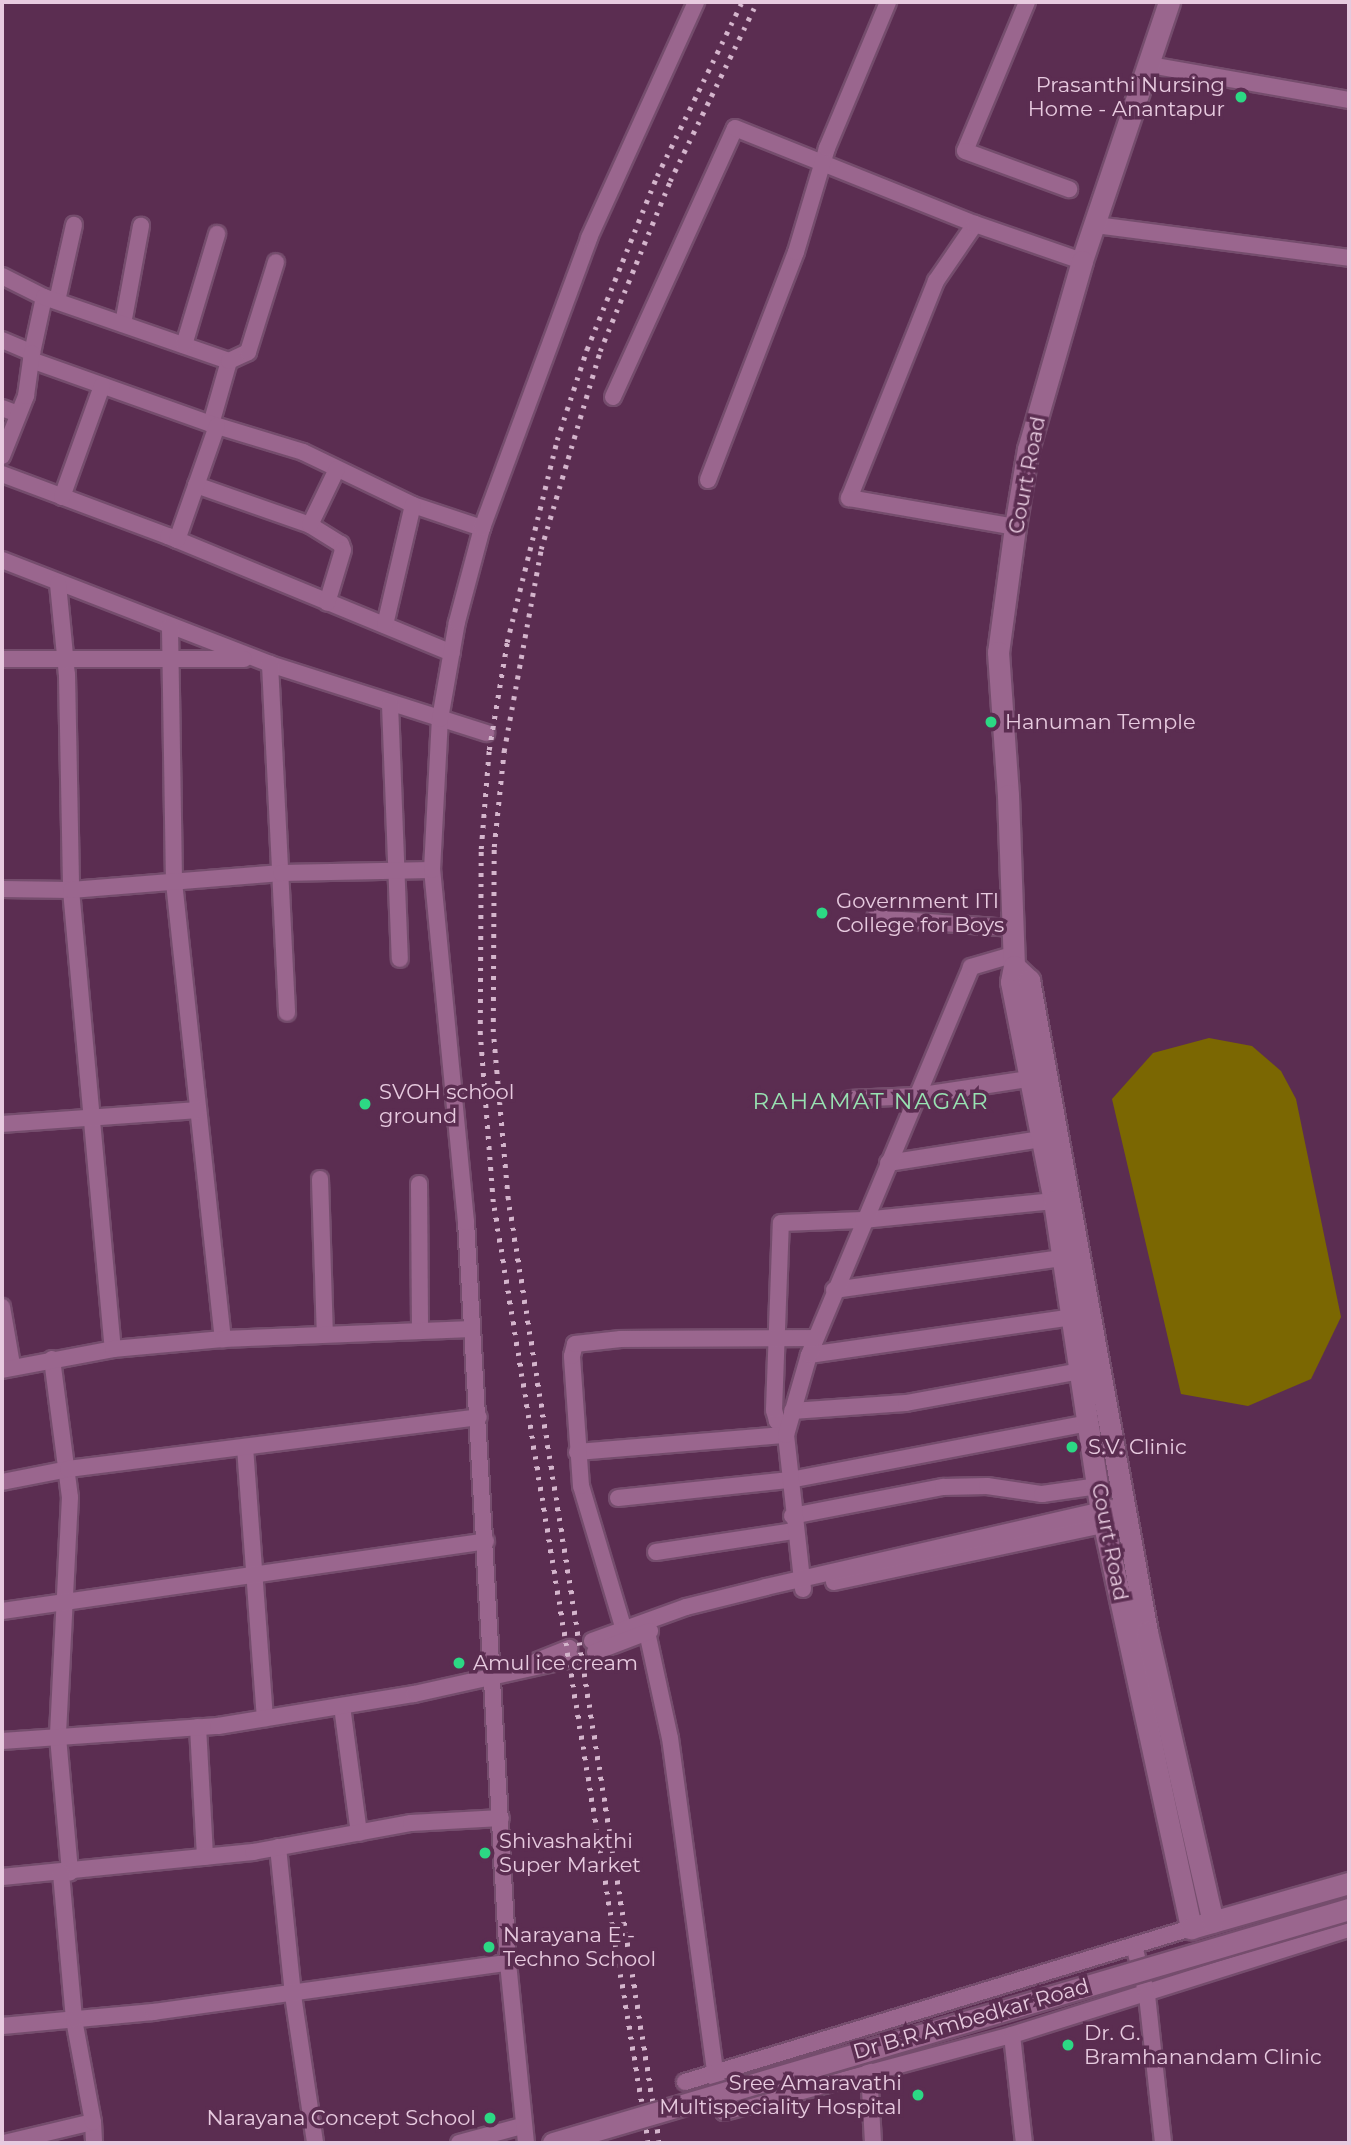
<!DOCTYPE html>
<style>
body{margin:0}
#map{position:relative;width:1351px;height:2145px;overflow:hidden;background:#5b2d51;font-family:Montserrat,sans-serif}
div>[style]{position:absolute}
.green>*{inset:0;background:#7b6702}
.roads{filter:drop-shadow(2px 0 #754d6d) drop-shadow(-2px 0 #754d6d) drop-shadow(0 2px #754d6d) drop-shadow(0 -2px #754d6d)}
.street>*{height:16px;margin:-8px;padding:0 8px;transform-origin:8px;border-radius:8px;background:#9a668e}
.secondary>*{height:21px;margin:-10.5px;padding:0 10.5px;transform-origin:10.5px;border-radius:10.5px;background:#9a668e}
.rail>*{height:4.5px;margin-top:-2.25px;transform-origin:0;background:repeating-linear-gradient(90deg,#d4b5cc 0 3.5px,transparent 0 10.5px)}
.bridges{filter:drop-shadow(2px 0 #754d6d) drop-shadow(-2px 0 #754d6d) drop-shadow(0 2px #754d6d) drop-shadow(0 -2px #754d6d)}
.secondary-bridge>*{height:21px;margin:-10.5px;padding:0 10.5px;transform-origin:10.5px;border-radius:10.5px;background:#9a668e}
.dots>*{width:19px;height:19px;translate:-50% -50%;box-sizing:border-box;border:4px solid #5b2d51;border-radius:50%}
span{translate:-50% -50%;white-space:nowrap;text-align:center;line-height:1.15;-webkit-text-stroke:7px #5b2d51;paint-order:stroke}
.poi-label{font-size:21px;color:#e7cadf}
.right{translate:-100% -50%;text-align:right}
.left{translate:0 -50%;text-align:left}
.street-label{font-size:21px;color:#e7cadf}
.neighbourhood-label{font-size:23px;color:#98e2b2;letter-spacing:2px}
.frame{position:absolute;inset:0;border:4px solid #e7cadf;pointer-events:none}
</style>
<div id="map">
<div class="green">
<div style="clip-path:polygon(1209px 1038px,1252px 1046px,1281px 1071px,1296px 1099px,1341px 1317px,1311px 1379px,1248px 1406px,1181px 1394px,1112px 1099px,1153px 1053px)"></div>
</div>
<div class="roads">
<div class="street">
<div style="left:1027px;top:2px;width:161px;rotate:112.6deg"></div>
<div style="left:965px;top:151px;width:111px;rotate:20.1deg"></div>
<div style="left:1150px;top:65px;width:202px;rotate:10deg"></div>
<div style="left:975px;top:224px;width:69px;rotate:124.4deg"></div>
<div style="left:936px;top:281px;width:234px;rotate:111.8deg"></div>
<div style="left:849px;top:498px;width:169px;rotate:9.9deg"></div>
<div style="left:1096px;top:225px;width:255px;rotate:7.4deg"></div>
<div style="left:2px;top:276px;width:47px;rotate:26.6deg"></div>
<div style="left:57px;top:301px;width:78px;rotate:-77.4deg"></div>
<div style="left:123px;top:324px;width:100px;rotate:-79.6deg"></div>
<div style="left:2px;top:340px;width:33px;rotate:23deg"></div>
<div style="left:32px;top:353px;width:57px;rotate:-77.9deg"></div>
<div style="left:44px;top:297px;width:196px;rotate:19.1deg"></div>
<div style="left:229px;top:361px;width:66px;rotate:105.9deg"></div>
<div style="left:211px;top:424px;width:96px;rotate:16.9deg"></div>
<div style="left:303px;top:452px;width:122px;rotate:25.7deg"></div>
<div style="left:413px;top:505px;width:73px;rotate:18.4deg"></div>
<div style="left:184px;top:345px;width:116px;rotate:-73.4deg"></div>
<div style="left:31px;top:360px;width:191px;rotate:19.6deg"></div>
<div style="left:229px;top:361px;width:21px;rotate:-25deg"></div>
<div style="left:248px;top:352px;width:94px;rotate:-72.7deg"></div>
<div style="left:613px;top:397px;width:295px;rotate:-65.6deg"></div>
<div style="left:735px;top:128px;width:258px;rotate:21.8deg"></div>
<div style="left:975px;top:224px;width:113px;rotate:19.1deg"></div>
<div style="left:2px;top:408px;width:17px;rotate:21deg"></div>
<div style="left:2px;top:456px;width:65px;rotate:-68.2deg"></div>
<div style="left:26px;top:396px;width:43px;rotate:-82.1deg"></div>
<div style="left:2px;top:474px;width:177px;rotate:20.5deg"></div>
<div style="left:168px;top:536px;width:307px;rotate:22.4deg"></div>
<div style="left:708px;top:480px;width:244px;rotate:-68.9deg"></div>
<div style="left:796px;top:252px;width:109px;rotate:-73.4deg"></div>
<div style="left:827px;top:148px;width:158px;rotate:-67.3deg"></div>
<div style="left:196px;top:485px;width:121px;rotate:19.3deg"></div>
<div style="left:310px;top:525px;width:36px;rotate:32deg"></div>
<div style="left:341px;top:544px;width:6px;rotate:72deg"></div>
<div style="left:343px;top:550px;width:55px;rotate:106.8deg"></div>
<div style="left:62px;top:497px;width:118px;rotate:-70.2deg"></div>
<div style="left:310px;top:525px;width:62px;rotate:-64.3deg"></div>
<div style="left:177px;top:540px;width:121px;rotate:-70.7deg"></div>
<div style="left:2px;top:560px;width:287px;rotate:21.2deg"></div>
<div style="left:270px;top:664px;width:227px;rotate:17.7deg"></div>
<div style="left:58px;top:584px;width:91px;rotate:84.4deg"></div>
<div style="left:67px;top:675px;width:215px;rotate:88.9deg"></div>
<div style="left:71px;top:890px;width:461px;rotate:84.8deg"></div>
<div style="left:385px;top:625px;width:123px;rotate:-76.9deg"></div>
<div style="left:170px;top:627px;width:255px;rotate:89.1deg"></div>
<div style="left:174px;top:882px;width:460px;rotate:83.9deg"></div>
<div style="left:2px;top:659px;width:242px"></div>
<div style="left:270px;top:664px;width:349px;rotate:87.2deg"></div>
<div style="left:390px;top:704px;width:255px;rotate:87.8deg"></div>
<div style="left:2px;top:889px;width:69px;rotate:0.8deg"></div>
<div style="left:71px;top:890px;width:211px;rotate:-4.6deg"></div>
<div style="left:281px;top:873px;width:151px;rotate:-1.1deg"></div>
<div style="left:875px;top:918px;width:137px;rotate:4.2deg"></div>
<div style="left:850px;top:1099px;width:66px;rotate:-2.6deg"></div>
<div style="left:916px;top:1096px;width:114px;rotate:-8.6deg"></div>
<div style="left:2px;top:1124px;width:196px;rotate:-4.1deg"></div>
<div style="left:888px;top:1163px;width:155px;rotate:-8.9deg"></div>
<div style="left:320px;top:1179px;width:155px;rotate:88.2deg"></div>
<div style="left:419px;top:1184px;width:146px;rotate:89.6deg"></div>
<div style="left:834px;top:1290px;width:230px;rotate:-8deg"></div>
<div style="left:2px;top:1307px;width:59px;rotate:80.2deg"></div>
<div style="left:809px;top:1355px;width:266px;rotate:-8.2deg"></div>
<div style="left:52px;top:1359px;width:139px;rotate:82.6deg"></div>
<div style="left:70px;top:1497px;width:240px;rotate:92.9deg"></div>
<div style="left:58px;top:1737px;width:136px;rotate:84.9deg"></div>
<div style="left:2px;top:1370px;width:113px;rotate:-10.7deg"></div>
<div style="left:113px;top:1349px;width:110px;rotate:-5.2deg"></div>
<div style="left:223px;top:1339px;width:249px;rotate:-2.3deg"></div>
<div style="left:792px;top:1411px;width:114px;rotate:-4deg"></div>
<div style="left:906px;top:1403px;width:178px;rotate:-10.4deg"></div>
<div style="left:787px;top:1425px;width:11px;rotate:-158deg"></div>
<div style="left:777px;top:1421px;width:11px;rotate:-105deg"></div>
<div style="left:774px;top:1410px;width:187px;rotate:-87.9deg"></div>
<div style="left:781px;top:1223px;width:82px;rotate:-2.1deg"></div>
<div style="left:863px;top:1220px;width:192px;rotate:-5.7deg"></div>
<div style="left:245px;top:1447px;width:272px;rotate:85.8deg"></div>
<div style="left:577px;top:1452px;width:210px;rotate:-4.7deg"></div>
<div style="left:2px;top:1482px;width:67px;rotate:-11.1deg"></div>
<div style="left:68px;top:1469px;width:414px;rotate:-7.2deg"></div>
<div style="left:618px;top:1498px;width:173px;rotate:-6deg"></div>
<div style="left:790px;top:1480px;width:303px;rotate:-10.8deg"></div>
<div style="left:792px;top:1516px;width:154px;rotate:-10.9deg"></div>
<div style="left:943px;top:1487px;width:44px;rotate:-1.3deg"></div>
<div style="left:987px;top:1486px;width:56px;rotate:8.3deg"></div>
<div style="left:1042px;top:1494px;width:57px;rotate:-8.1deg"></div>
<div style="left:656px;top:1552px;width:140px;rotate:-8.7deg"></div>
<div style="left:834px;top:1582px;width:299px;rotate:-12deg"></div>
<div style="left:803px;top:1589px;width:155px;rotate:-96.3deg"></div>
<div style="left:786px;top:1435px;width:83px;rotate:-74deg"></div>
<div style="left:809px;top:1355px;width:420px;rotate:-67.3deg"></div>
<div style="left:971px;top:967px;width:43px;rotate:-16.3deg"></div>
<div style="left:2px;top:1611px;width:489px;rotate:-8.2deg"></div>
<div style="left:624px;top:1630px;width:150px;rotate:-106.6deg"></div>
<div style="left:581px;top:1486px;width:130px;rotate:-94deg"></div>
<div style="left:572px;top:1356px;width:12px;rotate:-76deg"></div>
<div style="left:575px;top:1344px;width:46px;rotate:-6.2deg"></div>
<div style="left:621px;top:1339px;width:194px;rotate:-0.3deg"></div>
<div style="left:647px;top:1632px;width:108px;rotate:77.8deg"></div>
<div style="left:670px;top:1738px;width:338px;rotate:82.3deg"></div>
<div style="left:715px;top:2073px;width:40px;rotate:77deg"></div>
<div style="left:724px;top:2112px;width:298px;rotate:-15deg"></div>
<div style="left:1012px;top:2035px;width:353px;rotate:-17.5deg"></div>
<div style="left:592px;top:1641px;width:100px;rotate:-19.9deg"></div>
<div style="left:686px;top:1607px;width:82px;rotate:-14deg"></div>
<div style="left:766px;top:1587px;width:355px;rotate:-12.9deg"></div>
<div style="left:595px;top:1652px;width:59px;rotate:-20.9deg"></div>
<div style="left:537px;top:1661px;width:35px;rotate:-22deg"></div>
<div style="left:342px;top:1706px;width:128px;rotate:82.4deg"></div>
<div style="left:198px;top:1727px;width:130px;rotate:86.9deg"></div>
<div style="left:2px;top:1741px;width:217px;rotate:-4deg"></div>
<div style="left:218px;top:1726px;width:199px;rotate:-9.3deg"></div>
<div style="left:414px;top:1694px;width:162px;rotate:-12.5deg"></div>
<div style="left:278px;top:1847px;width:149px;rotate:84.2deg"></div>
<div style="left:293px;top:1995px;width:150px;rotate:81.5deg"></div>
<div style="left:2px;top:1877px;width:252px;rotate:-5.7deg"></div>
<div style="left:253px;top:1852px;width:161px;rotate:-10.4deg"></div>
<div style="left:411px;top:1823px;width:90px;rotate:-3.2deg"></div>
<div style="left:1134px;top:1946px;width:51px;rotate:75.1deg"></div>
<div style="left:1147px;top:1995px;width:149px;rotate:83.8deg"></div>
<div style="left:2px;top:2026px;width:152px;rotate:-5.3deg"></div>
<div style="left:153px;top:2012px;width:358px;rotate:-7.9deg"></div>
<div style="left:1012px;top:2035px;width:109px;rotate:83.7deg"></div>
<div style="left:869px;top:2071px;width:72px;rotate:86.8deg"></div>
<div style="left:685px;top:2082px;width:529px;rotate:-16.93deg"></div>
<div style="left:93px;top:2122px;width:21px;rotate:87deg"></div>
<div style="left:4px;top:2143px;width:91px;rotate:-13.3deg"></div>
<div style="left:93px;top:2122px;width:105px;rotate:-100.5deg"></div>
<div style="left:74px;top:2019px;width:147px;rotate:-95.1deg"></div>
<div style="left:459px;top:2143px;width:65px;rotate:-15.1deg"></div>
<div style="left:526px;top:2143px;width:181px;rotate:-95.7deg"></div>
<div style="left:508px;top:1963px;width:742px;rotate:-93.24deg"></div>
<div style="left:466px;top:1222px;width:354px;rotate:-95.5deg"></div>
<div style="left:432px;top:870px;width:151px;rotate:-87deg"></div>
<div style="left:440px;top:719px;width:98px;rotate:-80.1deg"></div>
<div style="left:457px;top:622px;width:97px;rotate:-75.1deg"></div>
<div style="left:482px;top:528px;width:309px;rotate:-69.7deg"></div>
<div style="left:589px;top:238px;width:259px;rotate:-65.6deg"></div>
</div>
<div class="secondary">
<div style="left:1169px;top:2px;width:273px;rotate:108.6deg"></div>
<div style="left:1082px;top:261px;width:196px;rotate:106deg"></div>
<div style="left:1028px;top:449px;width:79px;rotate:99.5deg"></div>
<div style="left:1015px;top:527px;width:126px;rotate:97.7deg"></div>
<div style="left:998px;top:652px;width:143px;rotate:86deg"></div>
<div style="left:1008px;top:795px;width:171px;rotate:88deg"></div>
<div style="left:1014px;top:966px;width:16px;rotate:101deg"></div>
<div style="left:1011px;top:982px;width:223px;rotate:78.9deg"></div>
<div style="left:1054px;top:1201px;width:314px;rotate:81.4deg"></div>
<div style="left:1101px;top:1511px;width:427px;rotate:77.8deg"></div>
<div style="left:1191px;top:1928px;width:164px;rotate:-15.9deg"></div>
<div style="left:1014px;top:966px;width:21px;rotate:43deg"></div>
<div style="left:1029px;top:980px;width:663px;rotate:79.74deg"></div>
<div style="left:1147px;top:1632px;width:297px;rotate:77.2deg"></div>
</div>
</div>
<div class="rail">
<div style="left:648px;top:2143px;width:954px;rotate:-99.35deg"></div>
<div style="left:493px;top:1202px;width:169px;rotate:-94.4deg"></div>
<div style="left:480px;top:1034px;width:185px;rotate:-89.7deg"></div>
<div style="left:481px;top:849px;width:99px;rotate:-85.4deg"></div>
<div style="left:489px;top:750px;width:109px;rotate:-80.5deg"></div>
<div style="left:507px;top:642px;width:208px;rotate:-76.1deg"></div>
<div style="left:557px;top:440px;width:96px;rotate:-71.8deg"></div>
<div style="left:587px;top:349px;width:187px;rotate:-68deg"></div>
<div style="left:657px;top:176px;width:194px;rotate:-64deg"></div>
<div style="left:659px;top:2143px;width:956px;rotate:-99.09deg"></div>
<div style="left:508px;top:1199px;width:168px;rotate:-95.1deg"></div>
<div style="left:493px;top:1032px;width:185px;rotate:-89.7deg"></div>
<div style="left:494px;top:847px;width:97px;rotate:-84.1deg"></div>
<div style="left:504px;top:751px;width:205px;rotate:-79.6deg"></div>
<div style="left:541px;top:549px;width:207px;rotate:-73.4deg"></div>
<div style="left:600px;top:351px;width:184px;rotate:-67.6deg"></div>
<div style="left:670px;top:181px;width:199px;rotate:-64.1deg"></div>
</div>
<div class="bridges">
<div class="secondary-bridge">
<div style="left:553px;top:2143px;width:830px;rotate:-16.38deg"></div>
</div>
</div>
<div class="dots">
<div style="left:1241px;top:97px;background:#2cd884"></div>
<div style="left:991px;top:722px;background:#2cd884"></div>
<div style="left:822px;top:913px;background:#2cd884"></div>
<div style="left:365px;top:1104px;background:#2cd884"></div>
<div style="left:1072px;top:1447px;background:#2cd884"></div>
<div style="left:459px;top:1663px;background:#2cd884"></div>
<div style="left:485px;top:1853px;background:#2cd884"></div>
<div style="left:489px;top:1947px;background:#2cd884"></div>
<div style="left:1068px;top:2045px;background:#2cd884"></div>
<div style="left:918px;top:2095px;background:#2cd884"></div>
<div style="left:490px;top:2118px;background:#2cd884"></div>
</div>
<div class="poi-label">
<span class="right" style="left:1225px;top:97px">Prasanthi Nursing<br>Home - Anantapur</span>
<span class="left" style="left:1005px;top:722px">Hanuman Temple</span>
<span class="left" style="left:836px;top:913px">Government ITI<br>College for Boys</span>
<span class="left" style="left:379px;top:1104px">SVOH school<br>ground</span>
<span class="left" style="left:1088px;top:1447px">S.V. Clinic</span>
<span class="left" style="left:473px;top:1663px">Amul ice cream</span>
<span class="left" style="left:499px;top:1853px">Shivashakthi<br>Super Market</span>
<span class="left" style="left:503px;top:1947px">Narayana E -<br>Techno School</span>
<span class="left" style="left:1084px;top:2045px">Dr. G.<br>Bramhanandam Clinic</span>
<span class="right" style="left:902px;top:2095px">Sree Amaravathi<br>Multispeciality Hospital</span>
<span class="right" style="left:476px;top:2118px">Narayana Concept School</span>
</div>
<div class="street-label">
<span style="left:1027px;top:475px;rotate:-79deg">Court Road</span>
<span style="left:1110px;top:1542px;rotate:79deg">Court Road</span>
<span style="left:971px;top:2019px;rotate:-16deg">Dr B.R Ambedkar Road</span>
</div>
<div class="neighbourhood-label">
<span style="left:871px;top:1101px">RAHAMAT NAGAR</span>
</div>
<div class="frame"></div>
</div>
